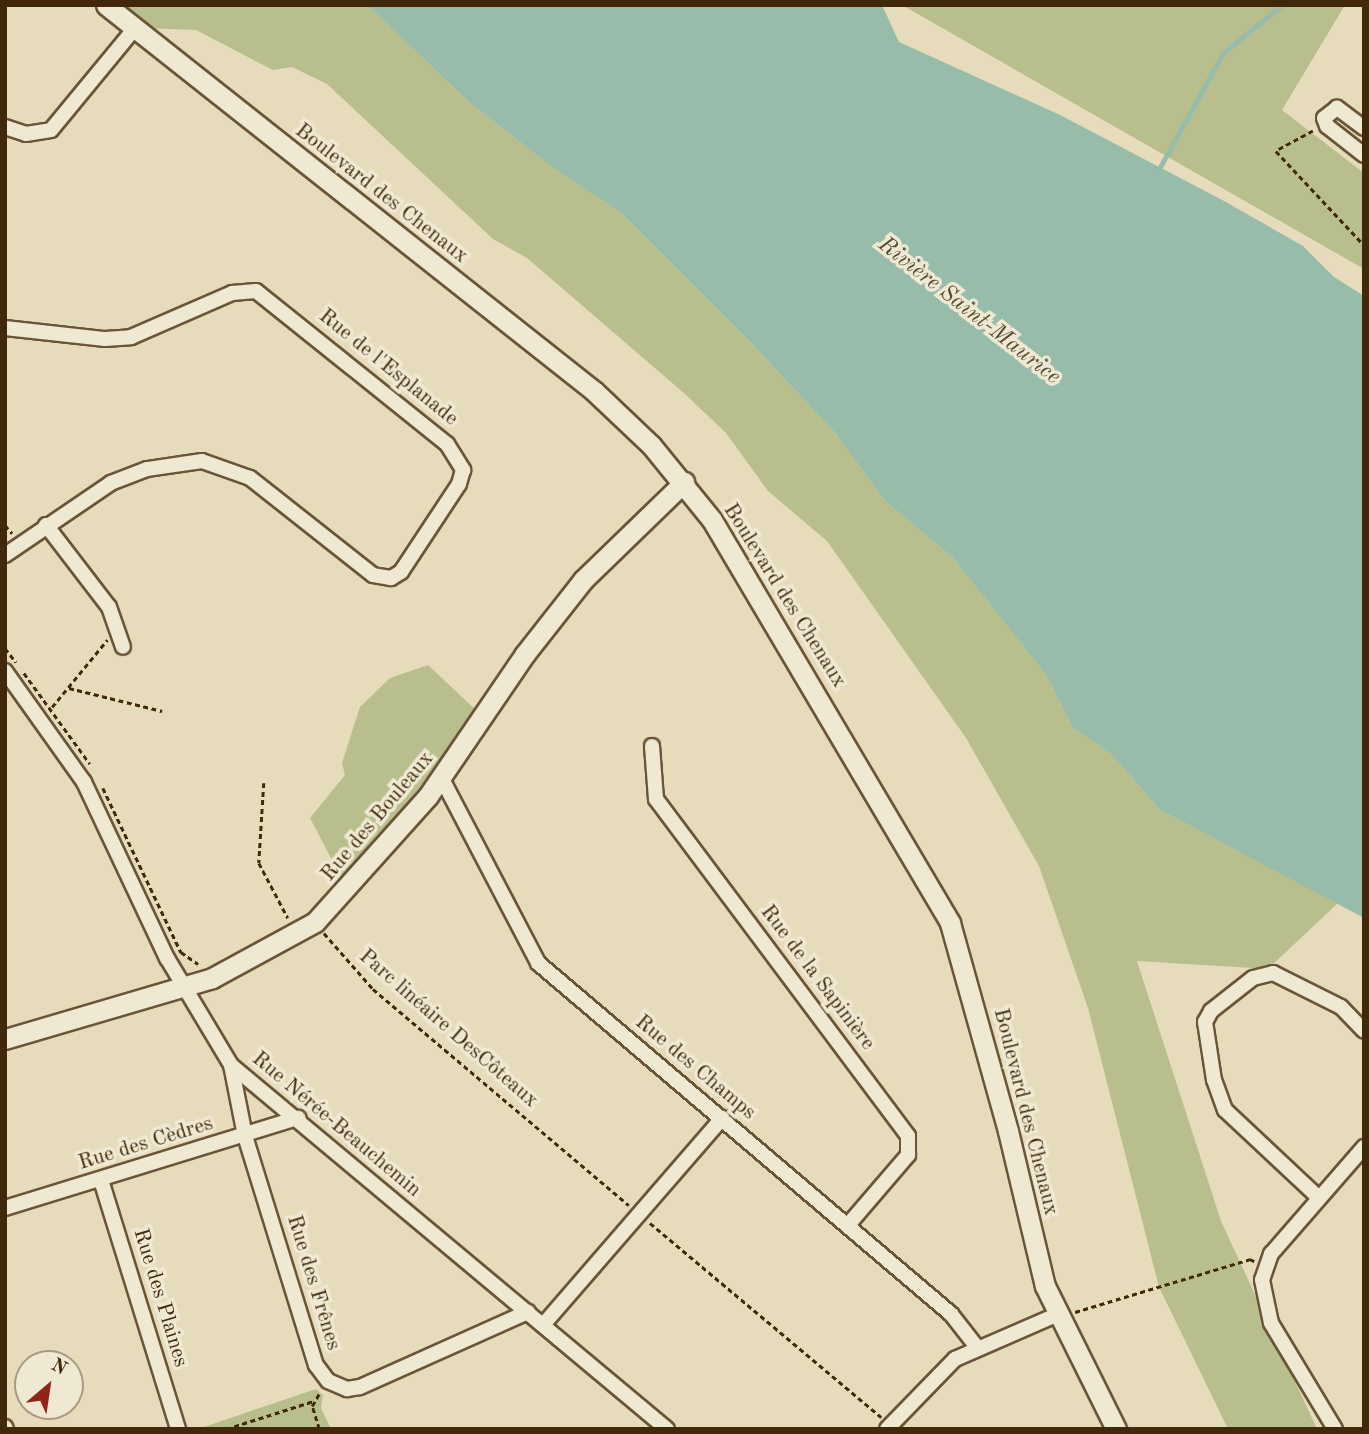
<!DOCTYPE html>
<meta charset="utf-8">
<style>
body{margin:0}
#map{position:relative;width:1369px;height:1434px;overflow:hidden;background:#e6dbba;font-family:"Old Standard TT",serif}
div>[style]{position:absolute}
.green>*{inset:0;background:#b8bf8d}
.water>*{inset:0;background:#97bca9}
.stream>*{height:4.5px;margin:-2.25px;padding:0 2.25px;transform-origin:2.25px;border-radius:2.25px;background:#97bca9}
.path>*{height:2.5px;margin-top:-1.25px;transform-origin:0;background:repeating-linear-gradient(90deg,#41280b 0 5px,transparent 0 8.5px)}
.roads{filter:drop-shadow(2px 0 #6a5537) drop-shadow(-2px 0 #6a5537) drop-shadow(0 2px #6a5537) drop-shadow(0 -2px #6a5537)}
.minor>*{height:14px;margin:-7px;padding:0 7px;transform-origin:7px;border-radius:7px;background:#efe8d2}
.tertiary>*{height:19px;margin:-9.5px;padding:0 9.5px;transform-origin:9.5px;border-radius:9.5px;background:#efe8d2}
span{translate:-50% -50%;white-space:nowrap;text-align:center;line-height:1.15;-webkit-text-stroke:7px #efe8d2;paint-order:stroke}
.street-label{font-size:21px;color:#41280b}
.water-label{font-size:23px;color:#564d32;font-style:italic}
.frame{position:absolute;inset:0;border:7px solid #41280b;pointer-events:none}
.north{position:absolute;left:14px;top:1350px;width:70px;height:70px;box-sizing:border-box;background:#efe8d2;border:2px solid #a99b82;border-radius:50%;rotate:29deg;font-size:19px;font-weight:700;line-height:28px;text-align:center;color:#41280b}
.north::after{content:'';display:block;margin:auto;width:24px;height:32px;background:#8f2418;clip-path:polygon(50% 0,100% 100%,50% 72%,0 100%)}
</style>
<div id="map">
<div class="green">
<div style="clip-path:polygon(113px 5px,367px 5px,470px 103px,552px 167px,620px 212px,755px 347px,835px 433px,885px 501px,952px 557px,1047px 676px,1073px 728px,1112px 755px,1159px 809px,1338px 903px,1268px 969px,1137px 961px,1221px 1221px,1317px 1429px,1228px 1429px,1159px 1287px,1088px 1008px,1039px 866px,966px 738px,827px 541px,768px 491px,726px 433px,685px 394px,527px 258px,493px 239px,327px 84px,292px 67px,273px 70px,196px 30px,141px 28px)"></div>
<div style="clip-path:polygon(902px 5px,1345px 5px,1282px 110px,1364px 173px,1364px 269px)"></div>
<div style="clip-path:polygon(428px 665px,478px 712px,345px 885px,310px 818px,345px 775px,342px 763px,360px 707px,390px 678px)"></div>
<div style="clip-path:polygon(316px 1389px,323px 1395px,321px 1408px,331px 1429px,198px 1429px)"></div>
</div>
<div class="water">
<div style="clip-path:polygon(367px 5px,882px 5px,899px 42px,1060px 115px,1224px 201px,1303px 246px,1334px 277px,1364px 296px,1364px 918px,1159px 809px,1112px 755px,1073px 728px,1047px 676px,952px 557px,885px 501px,835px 433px,755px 347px,620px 212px,552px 167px,470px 103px)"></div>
</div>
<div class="stream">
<div style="left:1159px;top:169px;width:132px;rotate:-61.1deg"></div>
<div style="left:1223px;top:53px;width:76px;rotate:-39.1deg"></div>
</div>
<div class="path">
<div style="left:1313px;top:131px;width:42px;rotate:151.6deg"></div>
<div style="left:1276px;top:151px;width:129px;rotate:46.9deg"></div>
<div style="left:5px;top:525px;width:11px;rotate:49deg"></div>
<div style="left:5px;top:648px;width:18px;rotate:52deg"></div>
<div style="left:24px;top:673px;width:112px;rotate:54deg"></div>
<div style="left:69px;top:688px;width:96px;rotate:13.9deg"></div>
<div style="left:52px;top:707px;width:87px;rotate:-50.6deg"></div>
<div style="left:264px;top:783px;width:80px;rotate:93.6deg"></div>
<div style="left:259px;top:863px;width:62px;rotate:62.2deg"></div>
<div style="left:103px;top:788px;width:182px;rotate:64.6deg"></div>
<div style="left:181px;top:952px;width:21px;rotate:35deg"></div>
<div style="left:324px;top:933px;width:74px;rotate:48.8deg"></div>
<div style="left:373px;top:989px;width:335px;rotate:40.2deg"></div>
<div style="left:650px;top:1223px;width:302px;rotate:40deg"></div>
<div style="left:1075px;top:1312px;width:183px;rotate:-16.8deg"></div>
<div style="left:1250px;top:1259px;width:7px;rotate:27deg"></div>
<div style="left:226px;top:1429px;width:92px;rotate:-17.7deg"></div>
<div style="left:319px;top:1429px;width:24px;rotate:-107deg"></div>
<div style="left:312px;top:1406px;width:16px;rotate:-60deg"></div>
</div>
<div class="roads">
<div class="minor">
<div style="left:5px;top:127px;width:22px;rotate:18deg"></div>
<div style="left:26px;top:134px;width:25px;rotate:-9deg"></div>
<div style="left:51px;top:130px;width:132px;rotate:-50.5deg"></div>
<div style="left:1364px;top:128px;width:34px;rotate:-143deg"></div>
<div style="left:1337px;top:108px;width:16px;rotate:142deg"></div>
<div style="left:1324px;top:118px;width:9px;rotate:69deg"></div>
<div style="left:1327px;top:126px;width:47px;rotate:38.1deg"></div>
<div style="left:5px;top:328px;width:101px;rotate:6.3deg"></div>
<div style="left:105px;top:339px;width:26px;rotate:-4deg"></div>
<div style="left:131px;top:337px;width:110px;rotate:-23.5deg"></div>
<div style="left:232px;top:293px;width:24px;rotate:-5deg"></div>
<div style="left:256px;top:291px;width:245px;rotate:38.7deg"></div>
<div style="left:447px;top:444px;width:31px;rotate:58deg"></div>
<div style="left:463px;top:470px;width:15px;rotate:106deg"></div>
<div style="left:459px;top:484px;width:105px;rotate:123.4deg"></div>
<div style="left:401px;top:572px;width:12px;rotate:149deg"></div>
<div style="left:391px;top:578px;width:18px;rotate:-171deg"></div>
<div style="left:373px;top:575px;width:157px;rotate:-141.7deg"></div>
<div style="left:250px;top:478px;width:51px;rotate:-160.5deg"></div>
<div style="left:202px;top:461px;width:56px;rotate:171.7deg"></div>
<div style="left:147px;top:469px;width:39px;rotate:159deg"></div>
<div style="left:111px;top:483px;width:128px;rotate:145.8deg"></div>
<div style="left:46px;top:525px;width:103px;rotate:52.5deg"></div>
<div style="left:109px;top:607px;width:42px;rotate:70.7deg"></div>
<div style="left:5px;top:671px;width:136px;rotate:54.6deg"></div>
<div style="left:84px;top:782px;width:195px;rotate:64.8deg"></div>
<div style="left:167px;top:958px;width:125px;rotate:59.1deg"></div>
<div style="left:231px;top:1065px;width:568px;rotate:39.86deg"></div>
<div style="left:652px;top:746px;width:53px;rotate:85.7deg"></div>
<div style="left:656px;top:799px;width:421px;rotate:53.2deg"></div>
<div style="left:908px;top:1136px;width:19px;rotate:90deg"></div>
<div style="left:908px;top:1155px;width:92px;rotate:130.6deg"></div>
<div style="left:442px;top:779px;width:208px;rotate:62.4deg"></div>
<div style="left:538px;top:963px;width:542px;rotate:40.36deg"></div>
<div style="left:951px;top:1314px;width:41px;rotate:52deg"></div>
<div style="left:231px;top:1065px;width:72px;rotate:78.8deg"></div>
<div style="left:245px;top:1136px;width:240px;rotate:72.8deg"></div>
<div style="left:316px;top:1365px;width:20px;rotate:53deg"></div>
<div style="left:328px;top:1381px;width:21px;rotate:23deg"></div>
<div style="left:347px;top:1389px;width:13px;rotate:-9deg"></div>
<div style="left:360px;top:1387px;width:184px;rotate:-24.1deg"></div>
<div style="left:101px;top:1180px;width:261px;rotate:72.8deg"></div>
<div style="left:1318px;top:1197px;width:127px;rotate:-136.9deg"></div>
<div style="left:1225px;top:1110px;width:32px;rotate:-110deg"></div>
<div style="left:1214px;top:1080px;width:59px;rotate:-98.8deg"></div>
<div style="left:1205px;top:1022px;width:13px;rotate:-61deg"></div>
<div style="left:1211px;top:1011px;width:53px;rotate:-38.2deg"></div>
<div style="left:1253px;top:978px;width:21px;rotate:-14deg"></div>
<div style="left:1273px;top:973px;width:76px;rotate:26.6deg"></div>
<div style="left:1341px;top:1007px;width:33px;rotate:46deg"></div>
<div style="left:5px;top:1208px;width:307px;rotate:-17.1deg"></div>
<div style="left:543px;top:1325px;width:274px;rotate:-49.1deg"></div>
<div style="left:5px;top:1427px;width:2px;rotate:63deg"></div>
<div style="left:887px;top:1429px;width:98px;rotate:-45.8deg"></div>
<div style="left:955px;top:1359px;width:110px;rotate:-23.5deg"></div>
<div style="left:1335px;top:1429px;width:124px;rotate:-121.1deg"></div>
<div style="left:1271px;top:1323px;width:44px;rotate:-101.8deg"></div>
<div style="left:1262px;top:1280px;width:28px;rotate:-71deg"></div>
<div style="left:1271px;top:1254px;width:142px;rotate:-49deg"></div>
</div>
<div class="tertiary">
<div style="left:106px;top:5px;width:622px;rotate:38.34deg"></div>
<div style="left:594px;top:391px;width:79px;rotate:43.5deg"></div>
<div style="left:651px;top:445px;width:97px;rotate:50.9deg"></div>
<div style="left:712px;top:520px;width:468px;rotate:59.4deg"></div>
<div style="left:950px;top:923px;width:216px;rotate:74.4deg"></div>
<div style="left:1008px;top:1131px;width:159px;rotate:76.6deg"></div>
<div style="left:1045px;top:1286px;width:160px;rotate:63.6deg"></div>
<div style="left:5px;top:1039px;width:216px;rotate:-16.4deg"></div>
<div style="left:212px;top:978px;width:117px;rotate:-28.5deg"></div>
<div style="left:315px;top:922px;width:169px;rotate:-48.1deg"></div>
<div style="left:428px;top:796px;width:172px;rotate:-55.7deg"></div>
<div style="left:525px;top:654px;width:94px;rotate:-51.9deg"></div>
<div style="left:583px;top:580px;width:141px;rotate:-44.1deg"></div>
</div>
</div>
<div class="street-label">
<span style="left:381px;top:194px;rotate:38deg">Boulevard des Chenaux</span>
<span style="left:388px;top:368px;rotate:39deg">Rue de l'Esplanade</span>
<span style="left:784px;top:596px;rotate:58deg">Boulevard des Chenaux</span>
<span style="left:378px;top:817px;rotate:-50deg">Rue des Bouleaux</span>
<span style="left:817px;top:978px;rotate:53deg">Rue de la Sapinière</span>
<span style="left:448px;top:1029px;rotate:41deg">Parc linéaire DesCôteaux</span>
<span style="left:695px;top:1068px;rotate:40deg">Rue des Champs</span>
<span style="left:1025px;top:1112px;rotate:76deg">Boulevard des Chenaux</span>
<span style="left:336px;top:1125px;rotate:40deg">Rue Nérée-Beauchemin</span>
<span style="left:146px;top:1144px;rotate:-17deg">Rue des Cèdres</span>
<span style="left:313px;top:1283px;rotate:73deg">Rue des Frênes</span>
<span style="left:160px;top:1298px;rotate:73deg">Rue des Plaines</span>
</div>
<div class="water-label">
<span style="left:969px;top:311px;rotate:38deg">Rivière Saint-Maurice</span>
</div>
<div class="frame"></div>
<div class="north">N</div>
</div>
